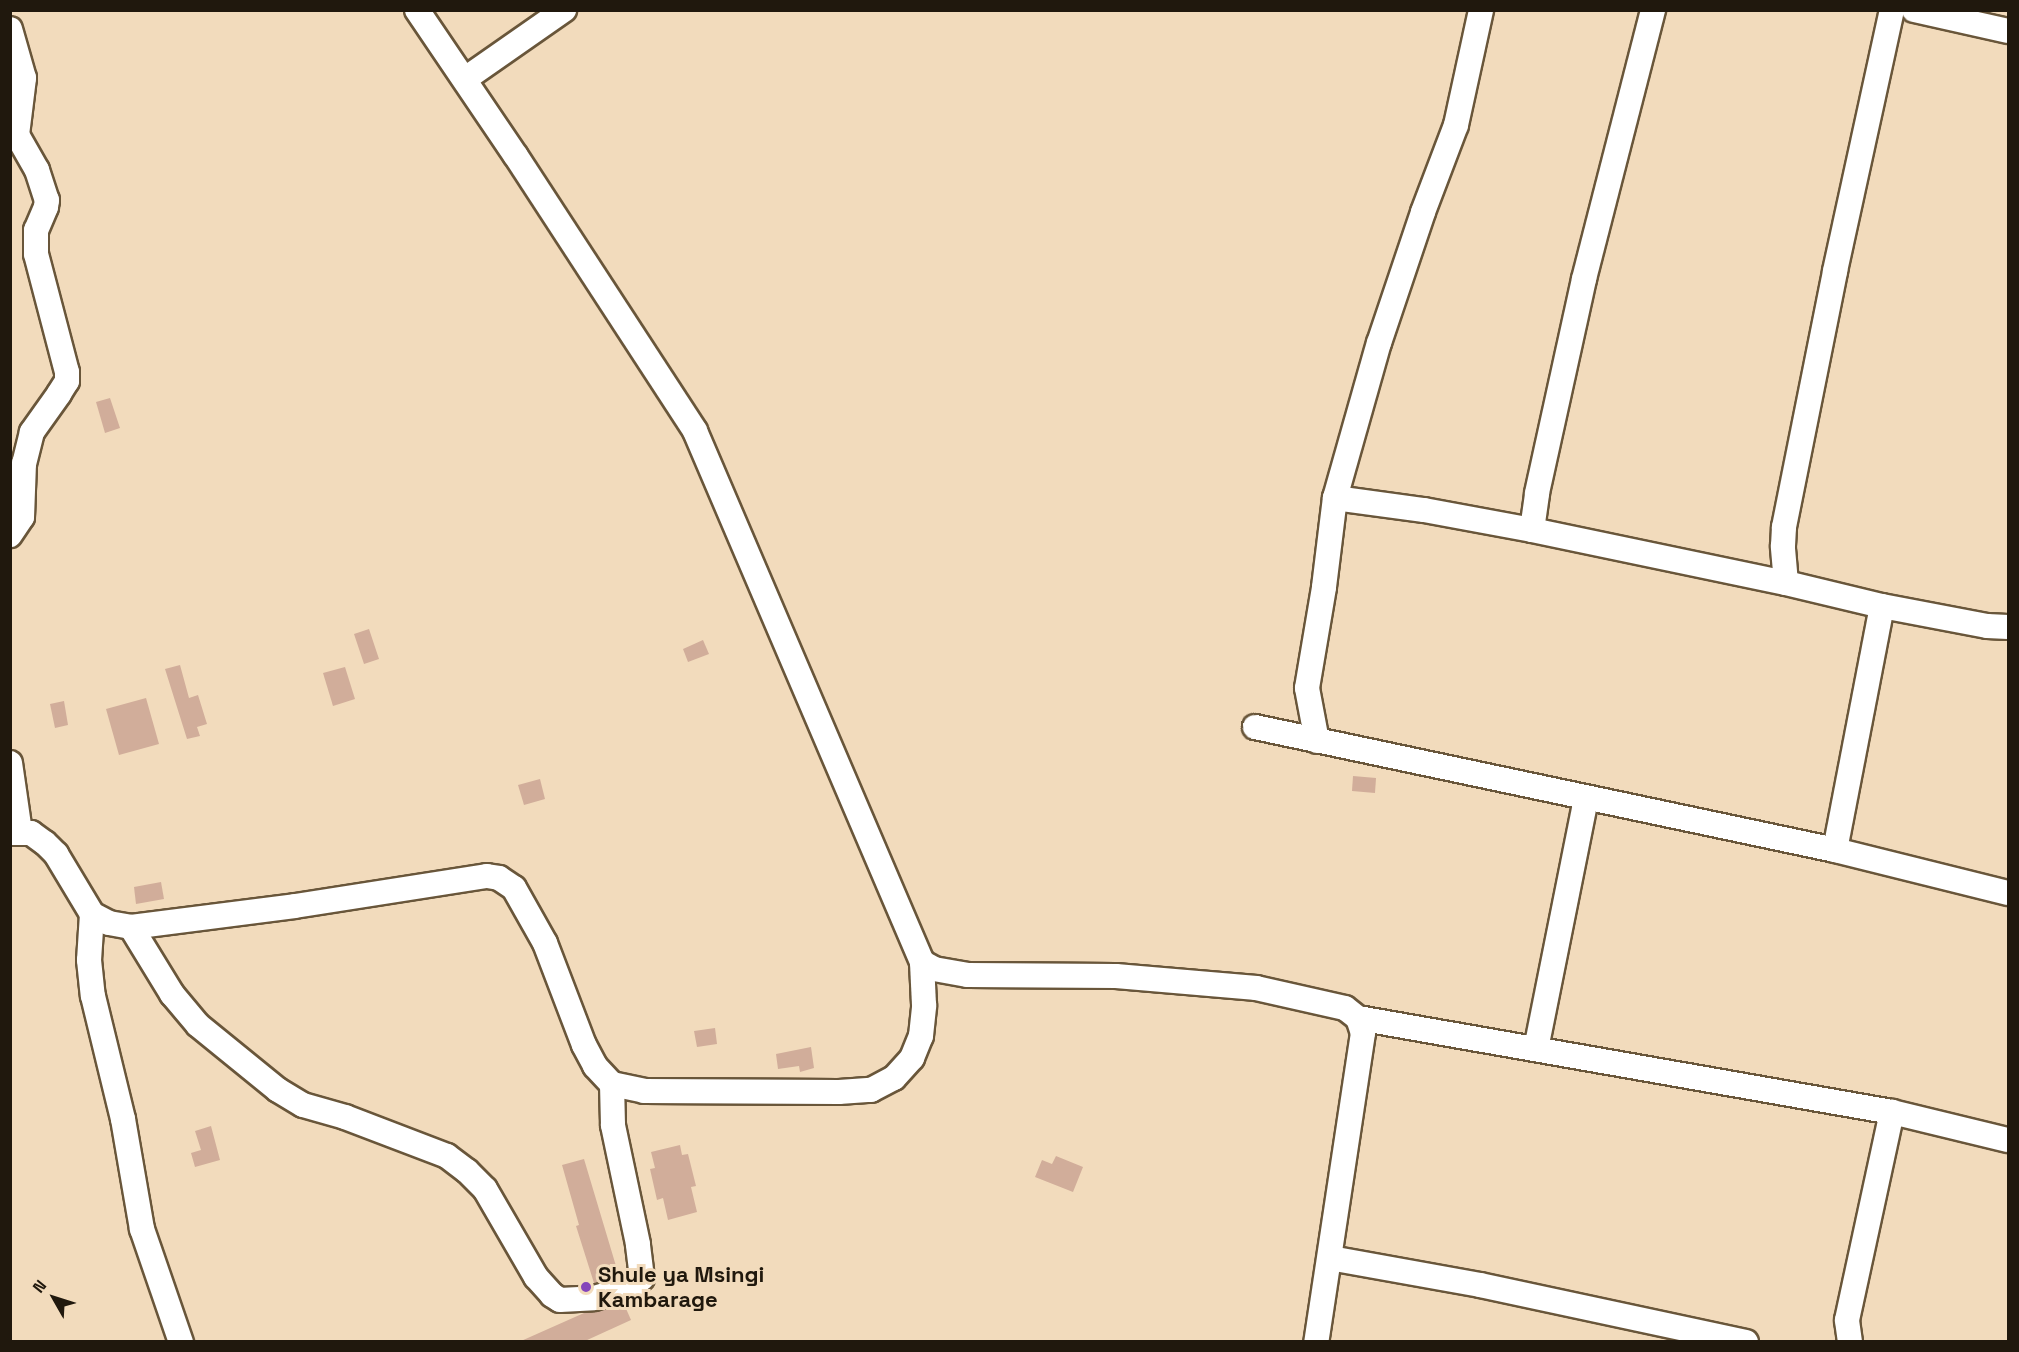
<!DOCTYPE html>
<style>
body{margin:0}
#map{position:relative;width:2019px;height:1352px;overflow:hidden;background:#f2dbbc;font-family:"Space Grotesk",sans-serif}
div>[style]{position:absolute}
.building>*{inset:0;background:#d1ad9a}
.roads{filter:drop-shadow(2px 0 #69563a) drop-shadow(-2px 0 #69563a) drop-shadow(0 2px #69563a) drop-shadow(0 -2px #69563a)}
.minor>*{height:24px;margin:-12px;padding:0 12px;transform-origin:12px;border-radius:12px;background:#fff}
.dots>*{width:16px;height:16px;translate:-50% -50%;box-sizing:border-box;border:3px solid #f2dbbc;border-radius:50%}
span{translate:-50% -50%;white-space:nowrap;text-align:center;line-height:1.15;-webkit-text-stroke:6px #f2dbbc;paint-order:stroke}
.poi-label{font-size:22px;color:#20180d;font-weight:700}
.left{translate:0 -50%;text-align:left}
.frame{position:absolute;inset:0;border:12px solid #20180d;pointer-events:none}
.north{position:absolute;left:24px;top:1268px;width:60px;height:60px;-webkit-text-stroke:4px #f2dbbc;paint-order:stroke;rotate:309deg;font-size:16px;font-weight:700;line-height:24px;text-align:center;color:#20180d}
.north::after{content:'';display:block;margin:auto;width:21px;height:27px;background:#20180d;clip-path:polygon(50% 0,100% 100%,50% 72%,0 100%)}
</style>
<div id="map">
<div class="building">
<div style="clip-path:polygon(110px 398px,120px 428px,105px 433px,96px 402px)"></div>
<div style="clip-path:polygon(369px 629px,379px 659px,364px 664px,354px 634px)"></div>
<div style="clip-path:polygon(703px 640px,709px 654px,688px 662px,683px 649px)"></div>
<div style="clip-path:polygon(180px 665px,189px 698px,198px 695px,207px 724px,197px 727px,200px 736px,187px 739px,165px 669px)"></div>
<div style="clip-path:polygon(345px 667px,355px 699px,333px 706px,323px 673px)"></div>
<div style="clip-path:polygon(146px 698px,159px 744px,119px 755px,106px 709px)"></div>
<div style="clip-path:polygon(64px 701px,68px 725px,55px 728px,50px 704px)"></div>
<div style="clip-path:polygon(1353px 776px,1376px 778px,1375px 793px,1352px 791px)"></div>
<div style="clip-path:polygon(540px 779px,545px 799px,524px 805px,518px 785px)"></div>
<div style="clip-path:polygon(161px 882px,164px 899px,136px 904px,134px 887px)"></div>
<div style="clip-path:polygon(715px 1028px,717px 1044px,697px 1047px,694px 1031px)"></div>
<div style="clip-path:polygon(811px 1047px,814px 1068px,800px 1072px,799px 1066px,778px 1069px,776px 1054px)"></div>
<div style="clip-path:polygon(211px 1126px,220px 1160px,195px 1167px,191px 1153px,201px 1150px,195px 1131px)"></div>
<div style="clip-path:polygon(680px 1145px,682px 1155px,688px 1154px,696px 1186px,691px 1187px,697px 1212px,668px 1220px,663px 1198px,657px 1200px,650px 1169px,655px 1168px,651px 1152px)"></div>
<div style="clip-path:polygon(1056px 1156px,1083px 1167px,1073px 1192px,1035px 1177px,1042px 1160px,1052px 1164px)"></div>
<div style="clip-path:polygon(584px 1159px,619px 1276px,594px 1283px,576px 1226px,579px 1225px,562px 1165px)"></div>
<div style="clip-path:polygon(624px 1304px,631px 1320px,585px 1341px,521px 1341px,584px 1313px)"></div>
</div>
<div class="roads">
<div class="minor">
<div style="left:417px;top:10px;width:176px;rotate:55.9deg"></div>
<div style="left:516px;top:156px;width:328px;rotate:56.9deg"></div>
<div style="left:695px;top:431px;width:577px;rotate:66.85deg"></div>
<div style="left:922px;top:962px;width:14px;rotate:30deg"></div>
<div style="left:934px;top:969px;width:35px;rotate:10deg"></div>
<div style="left:968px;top:975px;width:148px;rotate:0.4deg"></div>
<div style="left:1116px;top:976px;width:141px;rotate:4.9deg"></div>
<div style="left:1256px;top:988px;width:91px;rotate:12.7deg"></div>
<div style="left:1345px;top:1008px;width:16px;rotate:38deg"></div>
<div style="left:1358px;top:1018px;width:16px;rotate:72deg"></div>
<div style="left:1363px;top:1033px;width:313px;rotate:98.6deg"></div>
<div style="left:1914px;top:10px;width:96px;rotate:12.6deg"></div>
<div style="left:10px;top:29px;width:51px;rotate:74.1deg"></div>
<div style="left:24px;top:78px;width:57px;rotate:97deg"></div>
<div style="left:17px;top:135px;width:40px;rotate:60.3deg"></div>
<div style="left:37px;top:170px;width:32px;rotate:72deg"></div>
<div style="left:47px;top:200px;width:7px;rotate:98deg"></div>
<div style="left:46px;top:207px;width:25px;rotate:113deg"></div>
<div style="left:36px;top:230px;width:24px;rotate:90deg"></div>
<div style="left:36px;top:254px;width:122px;rotate:75.3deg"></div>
<div style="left:67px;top:372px;width:9px;rotate:90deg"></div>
<div style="left:67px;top:381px;width:15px;rotate:122deg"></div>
<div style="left:59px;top:394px;width:47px;rotate:125.4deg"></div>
<div style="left:32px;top:432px;width:32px;rotate:104deg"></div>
<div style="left:24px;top:463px;width:54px;rotate:92.1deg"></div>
<div style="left:22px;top:517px;width:22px;rotate:124deg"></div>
<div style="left:465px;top:79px;width:121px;rotate:-34.9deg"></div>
<div style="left:1335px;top:498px;width:90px;rotate:7.7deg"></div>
<div style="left:1424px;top:510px;width:110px;rotate:10.5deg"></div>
<div style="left:1532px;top:530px;width:259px;rotate:11.8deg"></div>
<div style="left:1786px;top:583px;width:99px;rotate:13.5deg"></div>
<div style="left:1882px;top:606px;width:107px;rotate:10.8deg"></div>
<div style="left:1987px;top:626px;width:21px;rotate:3deg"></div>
<div style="left:1532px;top:530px;width:37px;rotate:-82deg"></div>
<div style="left:1537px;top:493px;width:219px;rotate:-77.6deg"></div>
<div style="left:1584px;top:279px;width:278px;rotate:-75.6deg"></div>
<div style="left:1786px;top:583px;width:37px;rotate:-95deg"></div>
<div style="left:1783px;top:546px;width:19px;rotate:-87deg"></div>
<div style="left:1784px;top:527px;width:261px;rotate:-78.7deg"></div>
<div style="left:1835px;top:271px;width:267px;rotate:-77.7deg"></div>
<div style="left:1255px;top:727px;width:593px;rotate:11.97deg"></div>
<div style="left:1835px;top:850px;width:178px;rotate:14deg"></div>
<div style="left:1317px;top:741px;width:54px;rotate:-100.7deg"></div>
<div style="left:1307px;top:688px;width:102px;rotate:-80.4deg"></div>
<div style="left:1324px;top:587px;width:90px;rotate:-83deg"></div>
<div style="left:1335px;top:498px;width:161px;rotate:-74.2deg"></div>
<div style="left:1379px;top:343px;width:138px;rotate:-71.4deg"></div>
<div style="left:1423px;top:212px;width:93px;rotate:-69.2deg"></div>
<div style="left:1456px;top:125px;width:118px;rotate:-77.7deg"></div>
<div style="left:10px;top:763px;width:70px;rotate:81.8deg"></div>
<div style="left:10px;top:833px;width:21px"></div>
<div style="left:31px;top:833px;width:17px;rotate:36deg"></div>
<div style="left:45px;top:843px;width:16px;rotate:45deg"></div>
<div style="left:56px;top:854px;width:70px;rotate:59deg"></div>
<div style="left:92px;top:914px;width:19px;rotate:28deg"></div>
<div style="left:109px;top:923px;width:22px;rotate:10deg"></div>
<div style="left:131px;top:927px;width:165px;rotate:-7.3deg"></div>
<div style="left:295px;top:906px;width:194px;rotate:-8.9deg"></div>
<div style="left:487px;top:876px;width:12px;rotate:9deg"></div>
<div style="left:499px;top:878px;width:18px;rotate:34deg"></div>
<div style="left:514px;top:888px;width:63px;rotate:60.6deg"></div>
<div style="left:545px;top:943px;width:109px;rotate:69.1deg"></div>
<div style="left:584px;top:1045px;width:24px;rotate:62deg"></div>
<div style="left:595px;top:1066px;width:25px;rotate:47deg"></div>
<div style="left:612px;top:1084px;width:33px;rotate:12deg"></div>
<div style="left:644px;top:1091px;width:195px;rotate:0.3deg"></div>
<div style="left:839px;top:1092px;width:32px;rotate:-4deg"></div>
<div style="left:871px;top:1090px;width:26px;rotate:-28deg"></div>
<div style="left:894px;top:1078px;width:27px;rotate:-48deg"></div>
<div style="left:912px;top:1058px;width:24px;rotate:-68deg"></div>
<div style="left:921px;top:1036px;width:31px;rotate:-84deg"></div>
<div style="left:924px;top:1005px;width:43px;rotate:-92.7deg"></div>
<div style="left:1835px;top:850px;width:248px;rotate:-79.1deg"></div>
<div style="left:92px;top:914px;width:46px;rotate:93.7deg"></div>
<div style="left:89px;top:960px;width:36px;rotate:84deg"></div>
<div style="left:93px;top:996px;width:127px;rotate:76.3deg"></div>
<div style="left:123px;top:1119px;width:112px;rotate:80.2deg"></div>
<div style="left:142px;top:1229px;width:120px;rotate:71deg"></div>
<div style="left:131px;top:927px;width:79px;rotate:58.5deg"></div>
<div style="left:172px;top:994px;width:40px;rotate:50deg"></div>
<div style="left:198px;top:1025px;width:103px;rotate:39.1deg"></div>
<div style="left:278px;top:1090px;width:29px;rotate:31deg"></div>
<div style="left:303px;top:1105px;width:44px;rotate:15.9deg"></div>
<div style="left:345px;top:1117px;width:109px;rotate:20.9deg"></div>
<div style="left:447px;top:1156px;width:25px;rotate:37deg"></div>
<div style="left:467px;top:1171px;width:25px;rotate:45deg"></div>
<div style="left:485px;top:1189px;width:102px;rotate:59.9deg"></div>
<div style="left:536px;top:1277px;width:24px;rotate:48deg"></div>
<div style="left:552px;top:1295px;width:9px;rotate:32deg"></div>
<div style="left:560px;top:1300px;width:34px;rotate:-3deg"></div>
<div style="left:594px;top:1298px;width:37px;rotate:-16deg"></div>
<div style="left:630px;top:1288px;width:16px;rotate:-40deg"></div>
<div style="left:642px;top:1278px;width:34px;rotate:-97deg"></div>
<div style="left:638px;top:1244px;width:122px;rotate:-101.9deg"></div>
<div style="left:613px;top:1125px;width:41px;rotate:-91.4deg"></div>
<div style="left:1358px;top:1018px;width:542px;rotate:9.98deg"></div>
<div style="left:1892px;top:1112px;width:119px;rotate:13.6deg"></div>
<div style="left:1536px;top:1049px;width:255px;rotate:-78.7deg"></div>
<div style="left:1330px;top:1258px;width:152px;rotate:10.2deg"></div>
<div style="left:1480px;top:1285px;width:272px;rotate:12.1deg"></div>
<div style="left:1850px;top:1342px;width:22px;rotate:-98deg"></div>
<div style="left:1847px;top:1320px;width:213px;rotate:-77.8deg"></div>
</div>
</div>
<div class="dots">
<div style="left:586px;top:1287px;background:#8545ba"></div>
</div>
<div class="poi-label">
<span class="left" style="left:598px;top:1287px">Shule ya Msingi<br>Kambarage</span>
</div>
<div class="frame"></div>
<div class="north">N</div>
</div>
